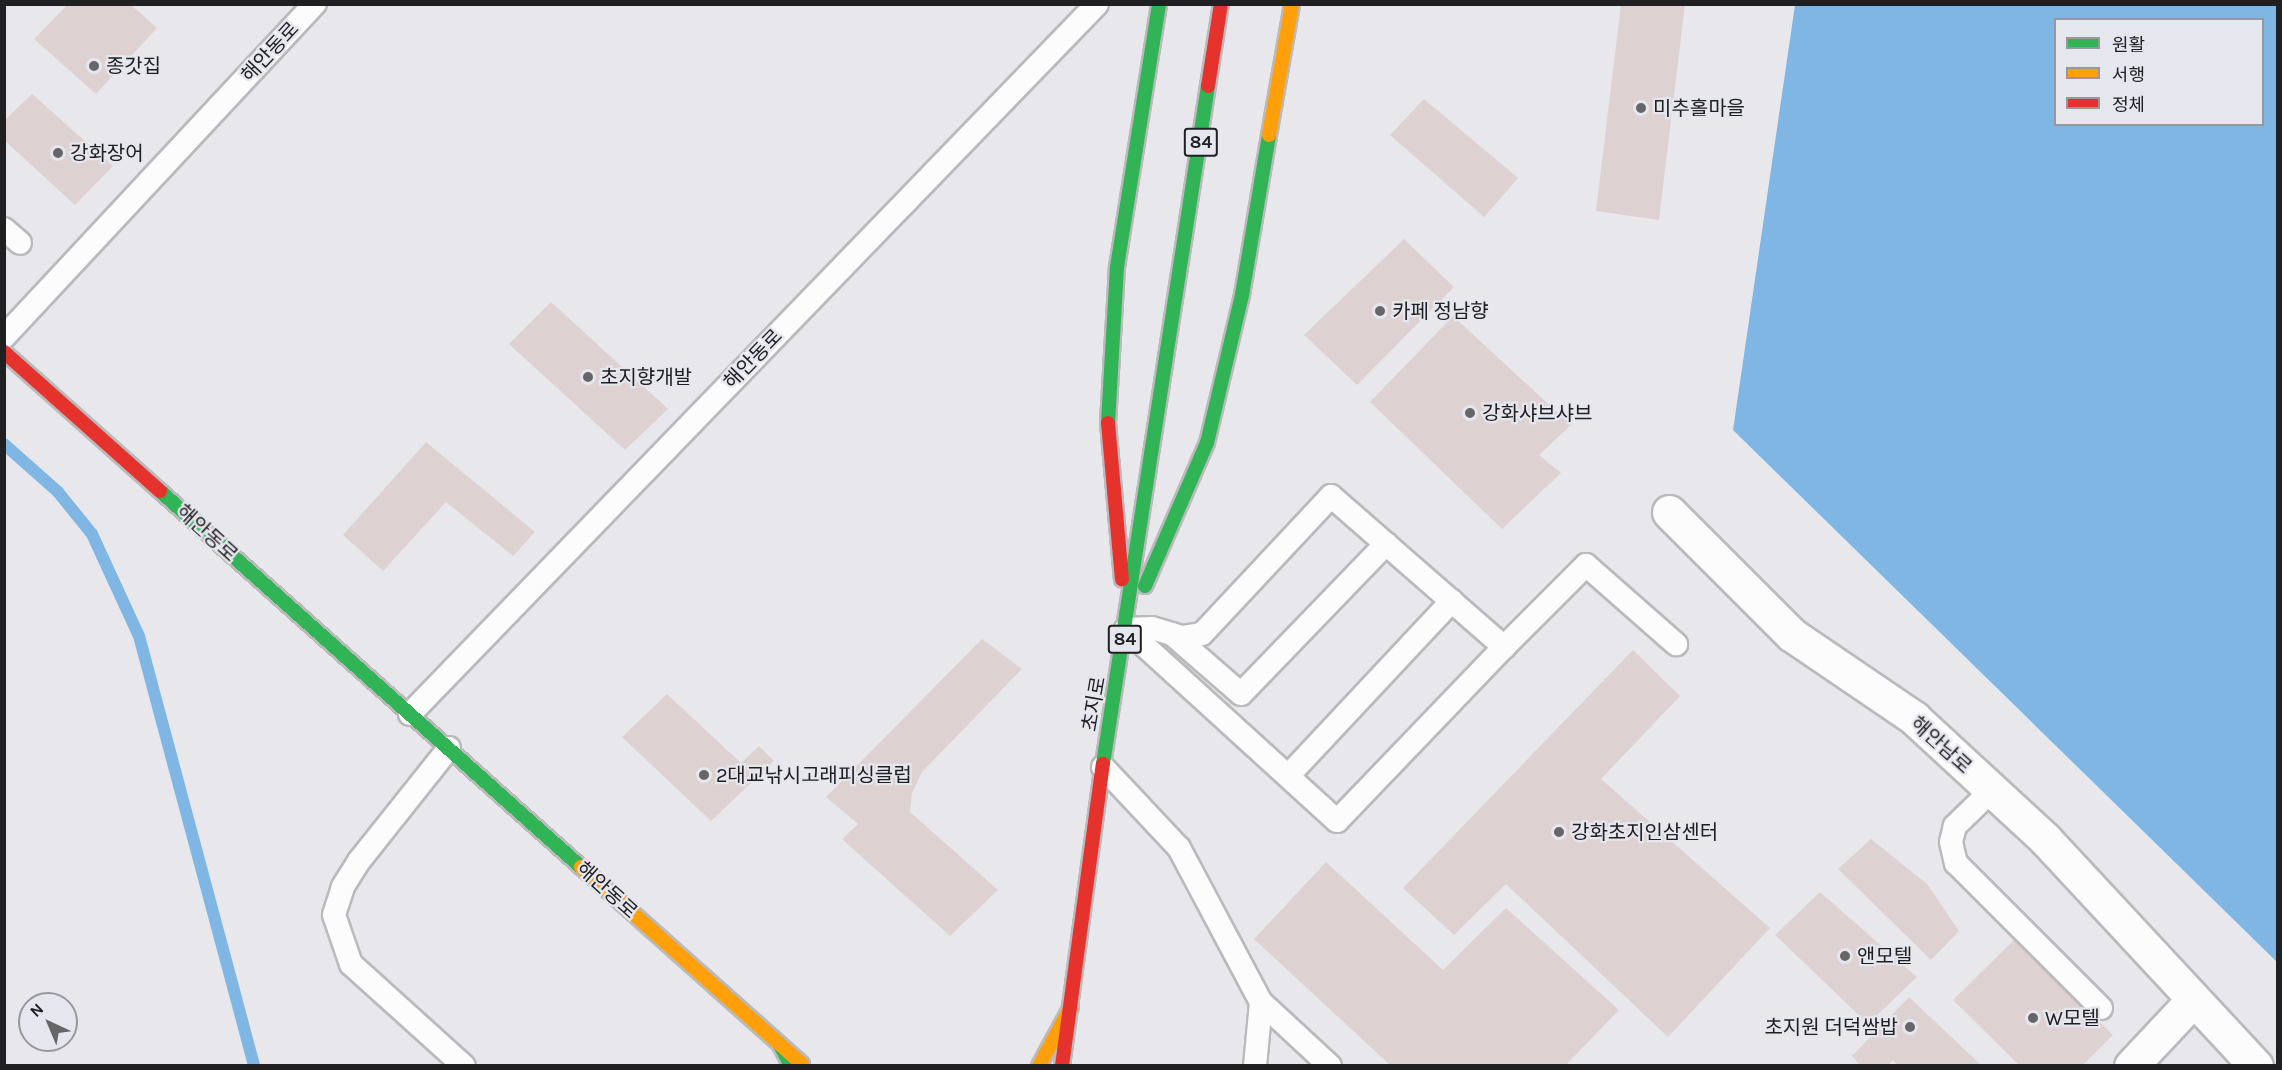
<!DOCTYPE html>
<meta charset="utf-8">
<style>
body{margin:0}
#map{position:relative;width:2282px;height:1070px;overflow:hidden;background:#e8e8ec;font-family:Karla,"Noto Sans KR",sans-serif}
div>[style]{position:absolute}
.water>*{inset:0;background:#7fb6e3}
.stream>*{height:12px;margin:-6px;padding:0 6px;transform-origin:6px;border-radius:6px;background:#7fb6e3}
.building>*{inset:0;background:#ddd1d1}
.roads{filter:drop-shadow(2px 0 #bababd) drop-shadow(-2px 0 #bababd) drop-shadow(0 2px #bababd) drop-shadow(0 -2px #bababd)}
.lane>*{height:22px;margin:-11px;padding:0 11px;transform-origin:11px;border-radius:11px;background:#fcfcfc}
.street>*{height:33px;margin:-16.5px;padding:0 16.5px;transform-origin:16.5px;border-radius:16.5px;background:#fcfcfc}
.fast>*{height:14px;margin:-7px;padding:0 7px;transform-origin:7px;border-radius:7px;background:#30b455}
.slow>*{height:14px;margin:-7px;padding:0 7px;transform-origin:7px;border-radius:7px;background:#ff9f0a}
.jam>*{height:14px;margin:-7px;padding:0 7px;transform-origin:7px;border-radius:7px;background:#e5322d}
.dots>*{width:16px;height:16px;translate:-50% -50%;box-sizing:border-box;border:3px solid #e6e6ee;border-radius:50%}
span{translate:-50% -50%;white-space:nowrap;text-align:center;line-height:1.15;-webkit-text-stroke:4.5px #e6e6ee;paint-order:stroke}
.shield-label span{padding:2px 4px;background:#e6e6ee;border:2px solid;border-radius:4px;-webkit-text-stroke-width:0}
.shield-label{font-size:18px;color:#202023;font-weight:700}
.street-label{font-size:20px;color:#202023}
.poi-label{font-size:20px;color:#202023}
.left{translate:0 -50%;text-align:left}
.right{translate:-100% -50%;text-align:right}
.frame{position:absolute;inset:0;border:6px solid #202023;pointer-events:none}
.legend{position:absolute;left:2054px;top:18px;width:210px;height:108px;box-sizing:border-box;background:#e6e6ee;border:2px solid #97979d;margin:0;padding:8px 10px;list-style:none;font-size:18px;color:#202023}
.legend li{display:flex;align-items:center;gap:12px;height:30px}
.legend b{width:30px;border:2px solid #97979d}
.north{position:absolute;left:18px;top:992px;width:60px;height:60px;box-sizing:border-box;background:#e6e6ee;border:2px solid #97979d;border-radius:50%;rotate:316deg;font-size:16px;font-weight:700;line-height:24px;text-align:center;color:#202023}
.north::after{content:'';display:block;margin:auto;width:21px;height:27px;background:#666669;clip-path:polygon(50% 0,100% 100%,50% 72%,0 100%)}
</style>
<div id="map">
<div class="water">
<div style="clip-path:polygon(evenodd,1795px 5px,2277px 5px,2277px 962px,1733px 430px,1795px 5px,2056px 20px,2262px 20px,2262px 124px,2056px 124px,2056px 20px)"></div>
</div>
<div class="stream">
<div style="left:4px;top:444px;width:72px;rotate:41.6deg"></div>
<div style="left:58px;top:492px;width:54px;rotate:51deg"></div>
<div style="left:92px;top:534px;width:112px;rotate:65.3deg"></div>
<div style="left:139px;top:636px;width:445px;rotate:75deg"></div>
</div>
<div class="building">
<div style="clip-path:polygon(68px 4px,130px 4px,157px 28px,96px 94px,34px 39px)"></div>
<div style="clip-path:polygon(1621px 4px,1685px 4px,1659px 220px,1596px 211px)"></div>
<div style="clip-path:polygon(32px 94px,113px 166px,75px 205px,4px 140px,4px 121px)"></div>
<div style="clip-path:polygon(1424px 99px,1518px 178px,1484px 217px,1390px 135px)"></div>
<div style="clip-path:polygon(1404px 239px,1454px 287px,1357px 385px,1304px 335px)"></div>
<div style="clip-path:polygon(551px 302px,668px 409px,625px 450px,509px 344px)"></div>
<div style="clip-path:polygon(1453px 316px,1571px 425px,1539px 455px,1561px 473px,1502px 529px,1370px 402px)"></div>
<div style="clip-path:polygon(426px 442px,535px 532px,513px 556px,446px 502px,383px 571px,343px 535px)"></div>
<div style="clip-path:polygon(982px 639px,1022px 669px,922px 772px,912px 793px,910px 812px,998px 890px,950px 936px,842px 839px,858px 824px,826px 797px)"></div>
<div style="clip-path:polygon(1633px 650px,1680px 696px,1601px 779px,1770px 928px,1668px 1037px,1506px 884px,1454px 935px,1403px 888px)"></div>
<div style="clip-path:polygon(667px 694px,741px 763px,759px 746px,774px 761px,711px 821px,622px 737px)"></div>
<div style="clip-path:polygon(1871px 839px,1927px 884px,1959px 931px,1931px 960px,1838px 869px)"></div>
<div style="clip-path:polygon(1326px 862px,1443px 970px,1506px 908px,1619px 1010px,1565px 1066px,1391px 1066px,1254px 939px)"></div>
<div style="clip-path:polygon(1820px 892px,1917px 977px,1868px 1024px,1775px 935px)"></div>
<div style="clip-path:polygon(2015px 939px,2113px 1035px,2082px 1066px,2020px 1066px,1953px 1000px)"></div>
<div style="clip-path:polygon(1909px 997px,1982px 1066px,1898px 1066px,1893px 1060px,1887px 1066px,1861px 1066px,1852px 1056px)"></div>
</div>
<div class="roads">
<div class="lane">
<div style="left:4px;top:229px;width:21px;rotate:41deg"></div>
<div style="left:4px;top:337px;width:456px;rotate:-47deg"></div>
<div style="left:1331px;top:496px;width:230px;rotate:41.1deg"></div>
<div style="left:1504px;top:647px;width:241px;rotate:133.8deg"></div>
<div style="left:1337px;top:821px;width:285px;rotate:-137.7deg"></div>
<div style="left:1126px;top:629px;width:26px;rotate:-2deg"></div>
<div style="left:1152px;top:628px;width:31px;rotate:17deg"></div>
<div style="left:1182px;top:637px;width:20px;rotate:-9deg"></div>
<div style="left:1202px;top:634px;width:189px;rotate:-46.9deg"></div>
<div style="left:1172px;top:634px;width:91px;rotate:41deg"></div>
<div style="left:1241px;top:694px;width:209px;rotate:-46deg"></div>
<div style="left:1504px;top:647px;width:116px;rotate:-45deg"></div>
<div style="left:1586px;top:565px;width:120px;rotate:41.3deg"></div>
<div style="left:410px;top:714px;width:988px;rotate:-45.94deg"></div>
<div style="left:449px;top:748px;width:144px;rotate:128.5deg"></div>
<div style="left:359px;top:861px;width:31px;rotate:122deg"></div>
<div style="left:343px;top:887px;width:29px;rotate:108deg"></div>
<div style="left:334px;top:915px;width:52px;rotate:70.9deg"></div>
<div style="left:351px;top:964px;width:152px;rotate:42.1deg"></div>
<div style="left:1103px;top:767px;width:111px;rotate:46.8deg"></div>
<div style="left:1179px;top:848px;width:174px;rotate:62deg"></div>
<div style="left:1261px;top:1002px;width:94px;rotate:42.8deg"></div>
<div style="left:1288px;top:776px;width:240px;rotate:-46.9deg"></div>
<div style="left:1992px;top:790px;width:52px;rotate:135.8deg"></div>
<div style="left:1955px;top:826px;width:16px;rotate:104deg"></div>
<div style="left:1951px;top:842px;width:22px;rotate:77deg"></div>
<div style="left:1956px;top:863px;width:205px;rotate:45deg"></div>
<div style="left:1255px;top:1066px;width:64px;rotate:-84.6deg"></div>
</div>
<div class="street">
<div style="left:1669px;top:512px;width:174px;rotate:45deg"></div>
<div style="left:1792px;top:635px;width:148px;rotate:34.2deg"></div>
<div style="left:1914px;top:718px;width:178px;rotate:42.7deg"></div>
<div style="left:2045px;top:839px;width:310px;rotate:47.1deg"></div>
<div style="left:2131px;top:1066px;width:91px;rotate:-46.8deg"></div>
</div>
<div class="fast">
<div style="left:1108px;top:423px;width:156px;rotate:-86.7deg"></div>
<div style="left:1117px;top:267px;width:266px;rotate:-80.9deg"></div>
<div style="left:160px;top:491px;width:564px;rotate:41.77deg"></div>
<div style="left:1145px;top:586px;width:156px;rotate:-66.6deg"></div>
<div style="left:1207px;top:443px;width:152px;rotate:-76.7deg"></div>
<div style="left:1242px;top:295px;width:162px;rotate:-80.4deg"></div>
<div style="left:1103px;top:764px;width:686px;rotate:-81.2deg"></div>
<div style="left:780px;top:1045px;width:24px;rotate:62deg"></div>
</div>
<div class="slow">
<div style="left:1269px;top:135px;width:133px;rotate:-80deg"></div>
<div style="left:581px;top:867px;width:296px;rotate:41.7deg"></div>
<div style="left:1039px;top:1066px;width:67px;rotate:-61.5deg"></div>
</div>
<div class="jam">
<div style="left:1208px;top:86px;width:83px;rotate:-81deg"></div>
<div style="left:4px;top:352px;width:209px;rotate:41.7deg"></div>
<div style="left:1108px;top:423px;width:157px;rotate:84.9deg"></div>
<div style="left:1062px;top:1066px;width:305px;rotate:-82.3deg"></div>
</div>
</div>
<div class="dots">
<div style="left:94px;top:66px;background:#666669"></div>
<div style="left:1641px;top:108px;background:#666669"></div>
<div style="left:58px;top:153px;background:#666669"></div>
<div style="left:1380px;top:311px;background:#666669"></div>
<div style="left:588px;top:377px;background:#666669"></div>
<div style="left:1470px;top:413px;background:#666669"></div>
<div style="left:704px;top:775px;background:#666669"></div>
<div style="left:1559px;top:832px;background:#666669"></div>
<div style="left:1845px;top:956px;background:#666669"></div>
<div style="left:2033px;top:1018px;background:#666669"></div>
<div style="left:1910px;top:1027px;background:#666669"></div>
</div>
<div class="shield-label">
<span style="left:1201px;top:142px">84</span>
<span style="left:1125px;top:639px">84</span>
</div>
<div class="street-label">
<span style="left:270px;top:52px;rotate:-47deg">해안동로</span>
<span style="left:753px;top:359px;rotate:-46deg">해안동로</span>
<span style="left:207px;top:533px;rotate:42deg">해안동로</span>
<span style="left:1094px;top:704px;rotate:-80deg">초지로</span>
<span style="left:1941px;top:745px;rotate:42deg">해안남로</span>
<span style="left:607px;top:890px;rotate:42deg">해안동로</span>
</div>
<div class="poi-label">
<span class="left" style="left:106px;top:66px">종갓집</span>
<span class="left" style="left:1653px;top:108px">미추홀마을</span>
<span class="left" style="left:70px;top:153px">강화장어</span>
<span class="left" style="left:1392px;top:311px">카페 정남향</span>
<span class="left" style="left:600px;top:377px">초지향개발</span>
<span class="left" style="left:1482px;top:413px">강화샤브샤브</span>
<span class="left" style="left:716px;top:775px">2대교낚시고래피싱클럽</span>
<span class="left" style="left:1571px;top:832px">강화초지인삼센터</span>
<span class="left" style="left:1857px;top:956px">앤모텔</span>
<span class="left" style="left:2045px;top:1018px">W모텔</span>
<span class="right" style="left:1898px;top:1027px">초지원 더덕쌈밥</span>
</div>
<div class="frame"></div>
<ul class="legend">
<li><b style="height:8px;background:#30b455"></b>원활</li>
<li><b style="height:8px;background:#ff9f0a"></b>서행</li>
<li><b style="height:8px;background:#e5322d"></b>정체</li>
</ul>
<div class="north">N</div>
</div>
